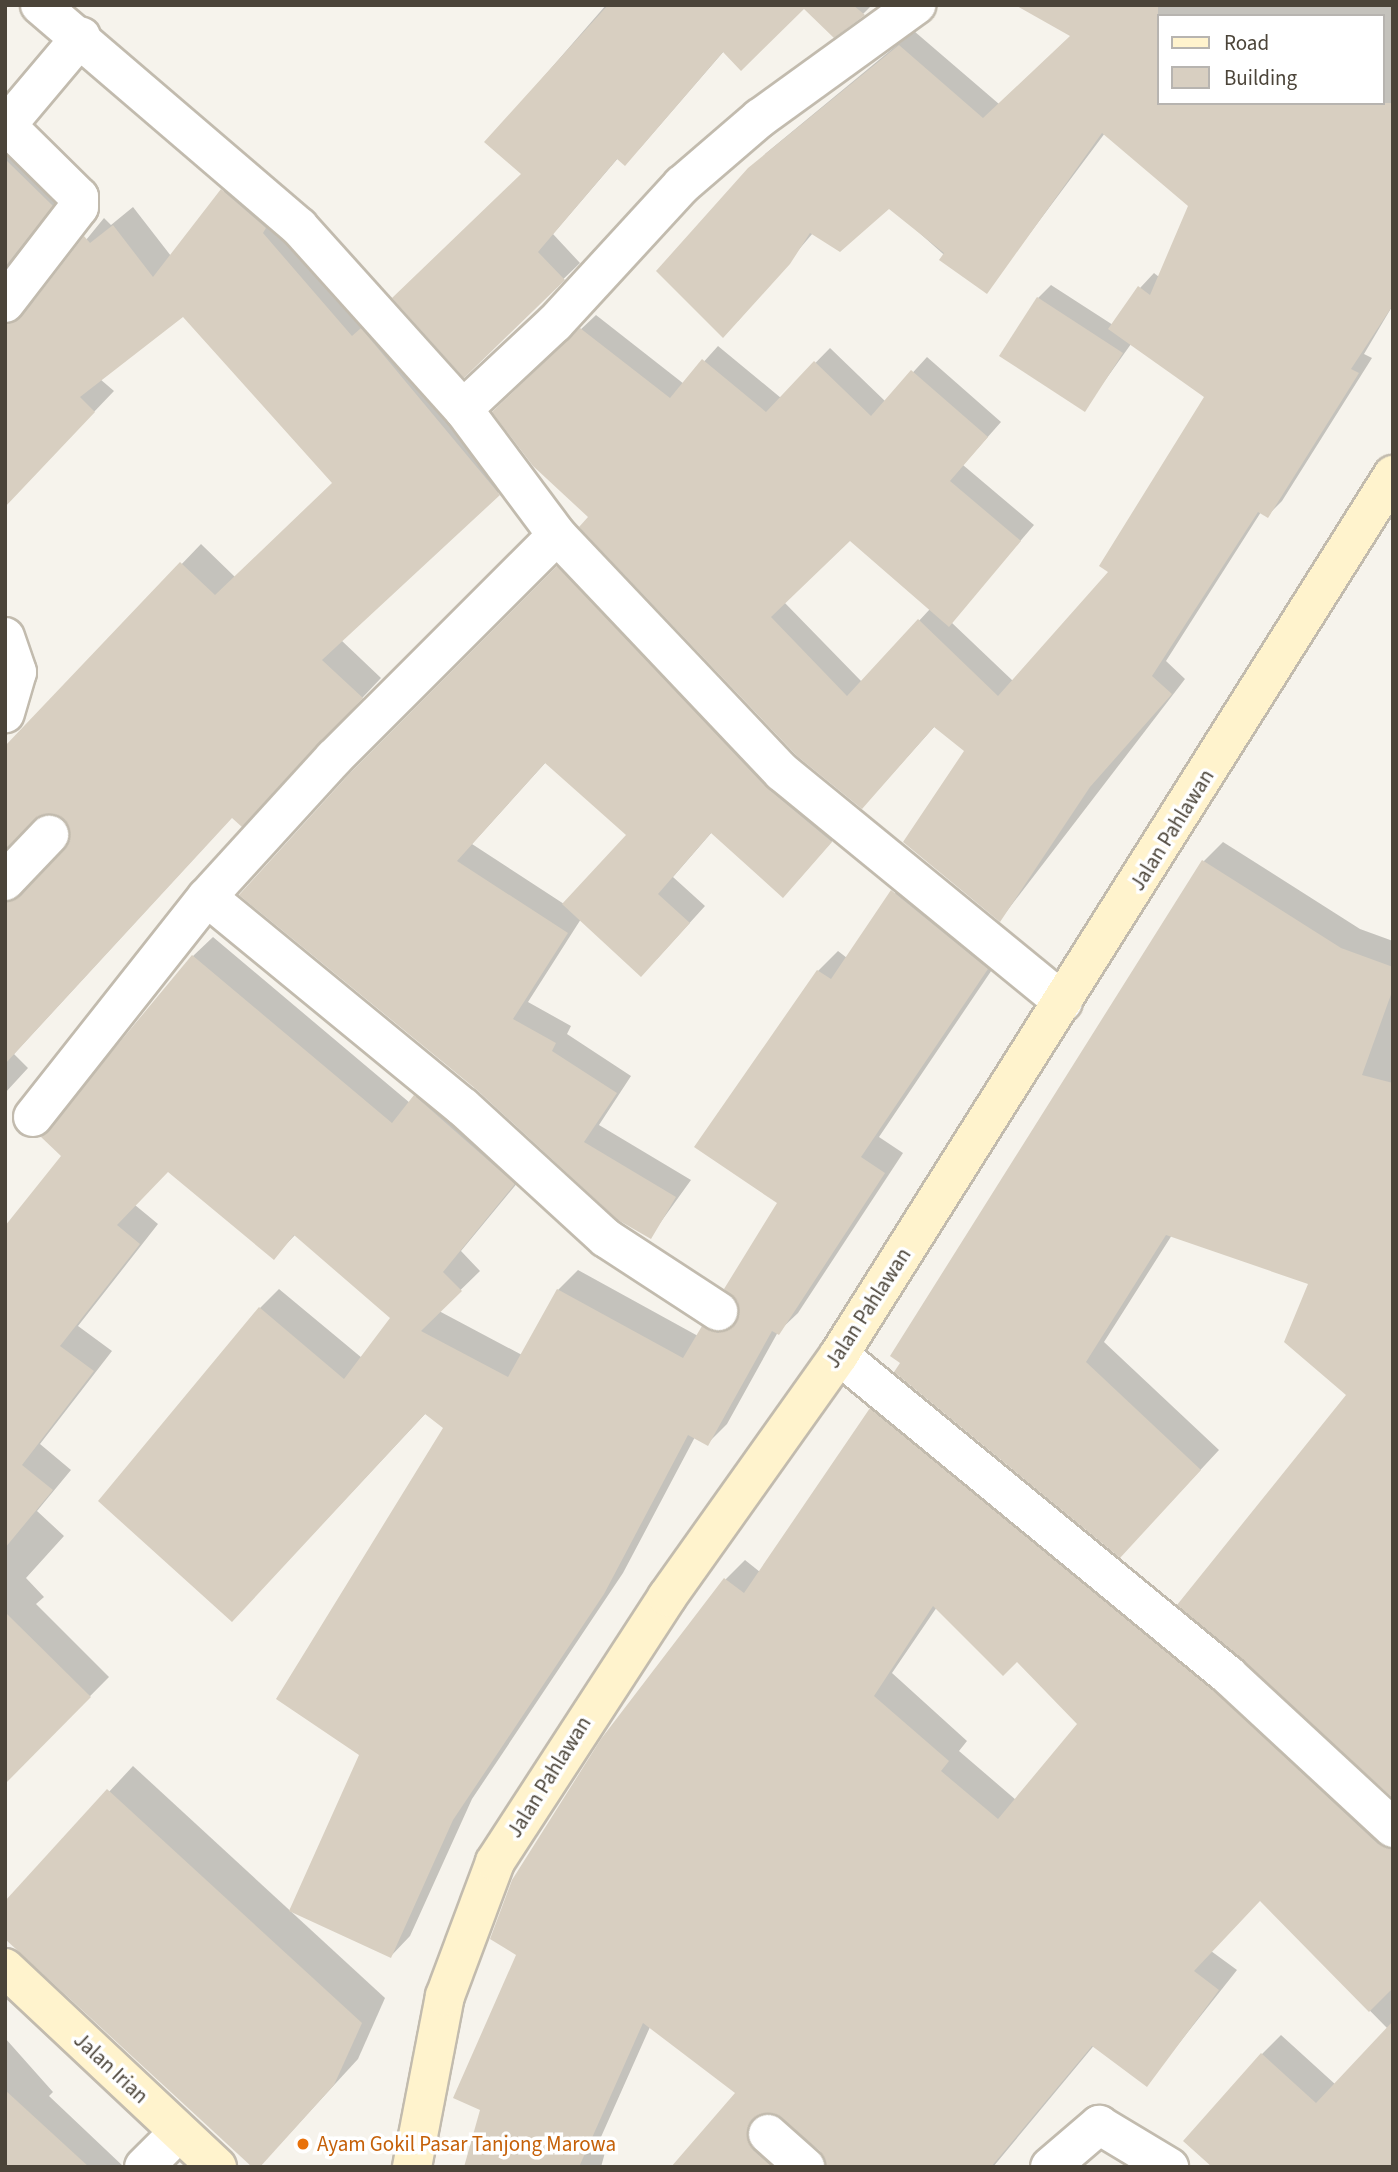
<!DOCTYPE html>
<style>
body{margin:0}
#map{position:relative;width:1398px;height:2172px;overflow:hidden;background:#f6f3ec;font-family:"Source Sans 3",sans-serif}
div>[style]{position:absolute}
.shadow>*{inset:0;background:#0003}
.building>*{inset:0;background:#d8cfc1}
.roads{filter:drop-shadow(2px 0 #c2bbae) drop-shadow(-2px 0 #c2bbae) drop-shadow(0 2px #c2bbae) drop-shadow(0 -2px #c2bbae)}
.street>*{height:38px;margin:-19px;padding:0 19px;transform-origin:19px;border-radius:19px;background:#fff}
.secondary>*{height:38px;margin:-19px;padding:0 19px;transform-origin:19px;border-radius:19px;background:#fff3cd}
.dots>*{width:19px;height:19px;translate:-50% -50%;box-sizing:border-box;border:4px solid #fff;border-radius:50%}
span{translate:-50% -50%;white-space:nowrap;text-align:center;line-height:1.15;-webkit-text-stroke:7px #fff;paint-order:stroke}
.street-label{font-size:21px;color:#4b4439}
.food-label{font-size:21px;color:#c56008}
.left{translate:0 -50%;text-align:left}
.frame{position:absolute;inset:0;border:7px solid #4b4439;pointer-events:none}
.legend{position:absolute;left:1157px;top:14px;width:228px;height:91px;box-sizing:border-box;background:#fff;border:2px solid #b7b4b0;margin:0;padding:9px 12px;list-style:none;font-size:21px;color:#4b4439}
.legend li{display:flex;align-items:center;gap:14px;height:35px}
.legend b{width:35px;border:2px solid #b7b4b0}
</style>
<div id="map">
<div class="shadow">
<div style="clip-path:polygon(606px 5px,872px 5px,863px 14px,804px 7px,724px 51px,641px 147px,625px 163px,619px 157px,553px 234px,580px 263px,464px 375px,523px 173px,487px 142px)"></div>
<div style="clip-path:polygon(evenodd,1018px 5px,1393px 5px,1393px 305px,1364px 354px,1372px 358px,1282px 501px,1267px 516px,1261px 512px,1166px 661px,1185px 679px,1000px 920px,966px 750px,935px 726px,876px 792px,591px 517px,509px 397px,596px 315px,684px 384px,718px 346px,781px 398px,830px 348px,886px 402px,927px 357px,1001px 422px,963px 465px,1034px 525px,951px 622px,1013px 681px,1110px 571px,1206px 397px,1131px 344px,1084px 410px,1038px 298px,1051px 285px,1113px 325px,1140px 288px,1154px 273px,1159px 277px,1190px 205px,1105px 133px,986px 292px,889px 206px,813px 233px,738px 321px,765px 154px,914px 31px,999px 104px,1072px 35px,1018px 5px,1158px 16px,1382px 16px,1382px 103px,1158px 103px,1158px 16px,1018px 5px,850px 539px,930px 609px,862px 682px,784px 602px,850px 539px)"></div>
<div style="clip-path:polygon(5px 120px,71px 185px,5px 278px)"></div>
<div style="clip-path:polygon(241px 171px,518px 474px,341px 640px,381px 678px,261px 805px,233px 816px,14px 1054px,28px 1068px,5px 1093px,5px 871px,31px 883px,72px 840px,66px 818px,43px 812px,5px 855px,5px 748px,201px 544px,235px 577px,334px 483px,184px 314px,100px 379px,114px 391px,5px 505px,5px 293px,22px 306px,37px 300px,104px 218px,111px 225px,133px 207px,171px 256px)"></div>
<div style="clip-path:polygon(evenodd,574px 552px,847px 824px,799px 879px,712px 832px,673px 877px,705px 906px,657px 959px,581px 919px,528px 1002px,571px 1026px,567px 1034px,631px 1076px,599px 1125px,691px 1180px,650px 1237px,620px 1218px,351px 774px,574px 552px,546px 762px,629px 835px,564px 904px,472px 844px,546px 762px)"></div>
<div style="clip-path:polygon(1223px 842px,1360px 929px,1393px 941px,1393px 1743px,1348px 1395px,1311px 1282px,1172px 1235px,1104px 1342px,1219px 1450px,1139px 1536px,897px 1372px,1204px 861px)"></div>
<div style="clip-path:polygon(912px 871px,1006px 949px,879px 1137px,903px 1153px,798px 1313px,778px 1332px,727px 1424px,707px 1444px,695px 1437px,623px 1573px,472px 1799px,410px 1936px,391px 1956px,362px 1754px,445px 1428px,426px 1413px,251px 1600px,260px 1308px,279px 1289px,362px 1358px,393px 1317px,296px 1234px,274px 1257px,168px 1170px,135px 1205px,158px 1224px,78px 1326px,112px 1351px,40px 1444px,71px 1470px,37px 1511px,64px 1536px,26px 1578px,44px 1597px,36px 1604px,109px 1677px,5px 1782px,5px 1229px,63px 1156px,44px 1137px,193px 956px,213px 937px,410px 1103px,435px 1077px,533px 1164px,461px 1251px,480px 1271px,439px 1311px,522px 1355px,558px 1290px,578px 1270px,698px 1336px,723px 1308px,739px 1314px,779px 1203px,818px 971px,838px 951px,847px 958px)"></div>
<div style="clip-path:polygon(evenodd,890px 1390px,1393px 1821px,1393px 2167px,1214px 2167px,1262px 2054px,1281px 2035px,1336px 2085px,1388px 2029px,1260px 1899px,1211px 1951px,1237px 1970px,1146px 2085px,1131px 2001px,993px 2167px,827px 2167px,822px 2150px,774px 2111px,766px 2111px,772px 2131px,816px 2167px,710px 2167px,738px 2093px,650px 2027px,597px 2146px,606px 2149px,601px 2167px,466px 2167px,726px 1579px,745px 1560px,760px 1572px,890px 1390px,937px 1607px,1017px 1660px,1079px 1724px,1016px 1800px,959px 1751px,967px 1741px,892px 1673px,937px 1607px)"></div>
<div style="clip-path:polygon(133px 1766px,385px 1998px,358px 2059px,280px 2144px,5px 1904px)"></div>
<div style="clip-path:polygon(5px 2038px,53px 2092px,49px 2096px,124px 2167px,5px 2167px)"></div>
</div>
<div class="building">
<div style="clip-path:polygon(608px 5px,853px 5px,865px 15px,834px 38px,804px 9px,741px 71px,723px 52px,625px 166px,617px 159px,538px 252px,565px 280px,464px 378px,392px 298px,521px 174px,484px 142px)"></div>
<div style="clip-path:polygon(1015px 5px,1158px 5px,1158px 103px,1393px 103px,1393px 305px,1351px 369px,1359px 373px,1268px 518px,1258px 512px,1152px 676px,1172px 694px,1090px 787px,1000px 922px,903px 842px,964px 751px,934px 727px,862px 809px,797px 756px,579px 527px,588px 517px,533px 466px,492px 412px,580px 328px,670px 398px,702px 359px,766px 412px,814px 361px,871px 416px,911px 370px,988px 437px,950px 481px,1021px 541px,949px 627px,850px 541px,771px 617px,847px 696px,918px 619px,998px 696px,1108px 572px,1099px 566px,1204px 397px,1108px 329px,1138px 286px,1150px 295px,1188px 206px,1102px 133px,987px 294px,939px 260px,944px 253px,889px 209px,840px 252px,810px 233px,790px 264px,723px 338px,656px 271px,748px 168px,899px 45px,983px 118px,1070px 36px)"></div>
<div style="clip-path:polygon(5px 159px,53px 206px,5px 267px)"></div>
<div style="clip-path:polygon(221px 189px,266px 228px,263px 233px,352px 336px,361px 328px,500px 495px,322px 660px,363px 698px,242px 827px,232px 818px,5px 1064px,5px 902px,21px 896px,70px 840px,65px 820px,44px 814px,5px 849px,5px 746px,180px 562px,215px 595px,332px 483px,183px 317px,80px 397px,95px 412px,5px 507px,5px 324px,22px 316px,84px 236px,90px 243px,113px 225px,153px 277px)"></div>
<div style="clip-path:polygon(1037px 297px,1123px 353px,1085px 412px,999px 356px)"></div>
<div style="clip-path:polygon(557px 566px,766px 787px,832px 842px,783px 898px,711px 833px,658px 894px,690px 923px,641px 977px,562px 904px,626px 835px,545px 763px,457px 861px,568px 933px,513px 1019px,556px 1043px,552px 1051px,617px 1093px,584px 1142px,676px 1197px,651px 1239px,618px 1220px,477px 1090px,239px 895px,350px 773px)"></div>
<div style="clip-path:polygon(1202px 860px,1341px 948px,1393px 967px,1393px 989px,1362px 1075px,1393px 1083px,1393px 1798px,1177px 1605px,1346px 1395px,1284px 1342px,1308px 1284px,1166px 1235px,1086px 1362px,1201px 1470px,1120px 1558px,894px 1372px,900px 1363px,890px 1356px)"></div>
<div style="clip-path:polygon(891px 890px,988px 969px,861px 1157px,885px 1173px,779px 1335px,772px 1331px,708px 1446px,688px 1435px,604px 1594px,453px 1820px,391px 1958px,289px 1911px,359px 1755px,276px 1699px,443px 1428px,425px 1414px,232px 1622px,98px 1501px,259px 1307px,344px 1379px,390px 1318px,294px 1235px,274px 1260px,168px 1172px,117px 1225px,140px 1244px,60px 1346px,94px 1371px,22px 1465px,53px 1490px,5px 1548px,5px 1226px,61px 1156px,41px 1137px,192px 955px,392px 1123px,414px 1095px,515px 1184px,443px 1272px,462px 1291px,421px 1331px,508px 1377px,557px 1289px,683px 1358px,702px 1326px,718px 1333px,737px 1322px,738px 1302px,724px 1289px,777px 1203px,694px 1147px,817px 970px,831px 979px)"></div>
<div style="clip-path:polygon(evenodd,870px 1408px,1214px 1691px,1378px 1844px,1393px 1849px,1393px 1988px,1369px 2012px,1260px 1901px,1194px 1971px,1219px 1990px,1147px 2087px,1092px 2046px,991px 2167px,826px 2167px,820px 2151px,772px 2113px,752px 2119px,747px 2130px,753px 2150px,772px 2167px,671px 2167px,735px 2093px,643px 2023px,579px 2167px,464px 2167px,480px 2110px,453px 2098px,516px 1955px,490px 1939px,512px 1880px,601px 1739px,724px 1578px,744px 1593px,870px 1408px,933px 1606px,1003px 1676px,1017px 1662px,1077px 1724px,998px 1819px,941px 1771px,949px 1761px,874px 1696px,933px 1606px)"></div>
<div style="clip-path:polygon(5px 1612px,91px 1697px,5px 1784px)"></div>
<div style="clip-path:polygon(107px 1789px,362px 2023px,334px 2085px,260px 2167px,252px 2167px,5px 1939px,5px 1901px)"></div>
<div style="clip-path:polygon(1393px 2021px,1393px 2167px,1212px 2167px,1183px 2141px,1261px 2053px,1316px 2103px)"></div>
<div style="clip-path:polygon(5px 2090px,89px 2167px,5px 2167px)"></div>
</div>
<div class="roads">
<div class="street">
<div style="left:40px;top:5px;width:341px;rotate:40.6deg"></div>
<div style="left:299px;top:227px;width:245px;rotate:48deg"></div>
<div style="left:463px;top:409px;width:157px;rotate:53.3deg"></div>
<div style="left:557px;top:535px;width:327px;rotate:46.5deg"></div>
<div style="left:782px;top:772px;width:363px;rotate:39.3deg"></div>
<div style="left:5px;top:303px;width:121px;rotate:-52.4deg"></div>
<div style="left:79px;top:207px;width:10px;rotate:-90deg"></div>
<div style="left:79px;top:197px;width:95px;rotate:-135.4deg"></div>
<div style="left:11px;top:130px;width:10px;rotate:-90deg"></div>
<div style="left:11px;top:120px;width:109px;rotate:-49.9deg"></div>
<div style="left:463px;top:409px;width:126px;rotate:-43.1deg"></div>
<div style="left:555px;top:323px;width:188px;rotate:-47.4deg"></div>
<div style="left:682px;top:185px;width:103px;rotate:-40.7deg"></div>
<div style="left:760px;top:118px;width:193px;rotate:-35.9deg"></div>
<div style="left:5px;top:637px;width:37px;rotate:71deg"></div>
<div style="left:17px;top:672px;width:43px;rotate:106.3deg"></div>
<div style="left:5px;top:881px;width:64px;rotate:-46.3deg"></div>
<div style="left:207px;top:897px;width:331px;rotate:39.4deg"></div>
<div style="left:463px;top:1107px;width:194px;rotate:42.5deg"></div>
<div style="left:606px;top:1238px;width:134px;rotate:33.1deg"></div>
<div style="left:33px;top:1117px;width:280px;rotate:-51.7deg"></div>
<div style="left:207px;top:897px;width:188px;rotate:-47.6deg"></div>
<div style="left:334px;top:758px;width:315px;rotate:-45deg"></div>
<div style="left:839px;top:1355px;width:504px;rotate:39.44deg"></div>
<div style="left:1228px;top:1675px;width:225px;rotate:42.8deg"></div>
<div style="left:768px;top:2134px;width:50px;rotate:41.7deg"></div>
<div style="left:144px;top:2167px;width:49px;rotate:-45deg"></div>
<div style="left:1050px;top:2167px;width:65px;rotate:-40.6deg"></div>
<div style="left:1099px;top:2125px;width:82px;rotate:31deg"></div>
</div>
<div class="secondary">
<div style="left:5px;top:1968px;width:291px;rotate:43.2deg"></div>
<div style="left:412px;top:2167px;width:174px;rotate:-79.1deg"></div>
<div style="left:445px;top:1996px;width:143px;rotate:-69.5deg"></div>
<div style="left:495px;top:1862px;width:316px;rotate:-57deg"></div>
<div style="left:667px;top:1597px;width:297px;rotate:-54.6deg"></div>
<div style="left:839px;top:1355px;width:1040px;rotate:-57.81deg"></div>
</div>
</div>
<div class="dots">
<div style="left:303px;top:2144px;background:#e8710a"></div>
</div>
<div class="street-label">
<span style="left:1172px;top:830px;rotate:-58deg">Jalan Pahlawan</span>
<span style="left:868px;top:1308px;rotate:-57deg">Jalan Pahlawan</span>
<span style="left:549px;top:1777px;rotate:-58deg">Jalan Pahlawan</span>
<span style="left:111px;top:2068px;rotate:43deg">Jalan Irian</span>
</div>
<div class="food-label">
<span class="left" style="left:317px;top:2144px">Ayam Gokil Pasar Tanjong Marowa</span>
</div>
<div class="frame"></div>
<ul class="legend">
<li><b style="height:9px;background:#fff3cd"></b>Road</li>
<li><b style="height:19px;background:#d8cfc1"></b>Building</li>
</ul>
</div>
